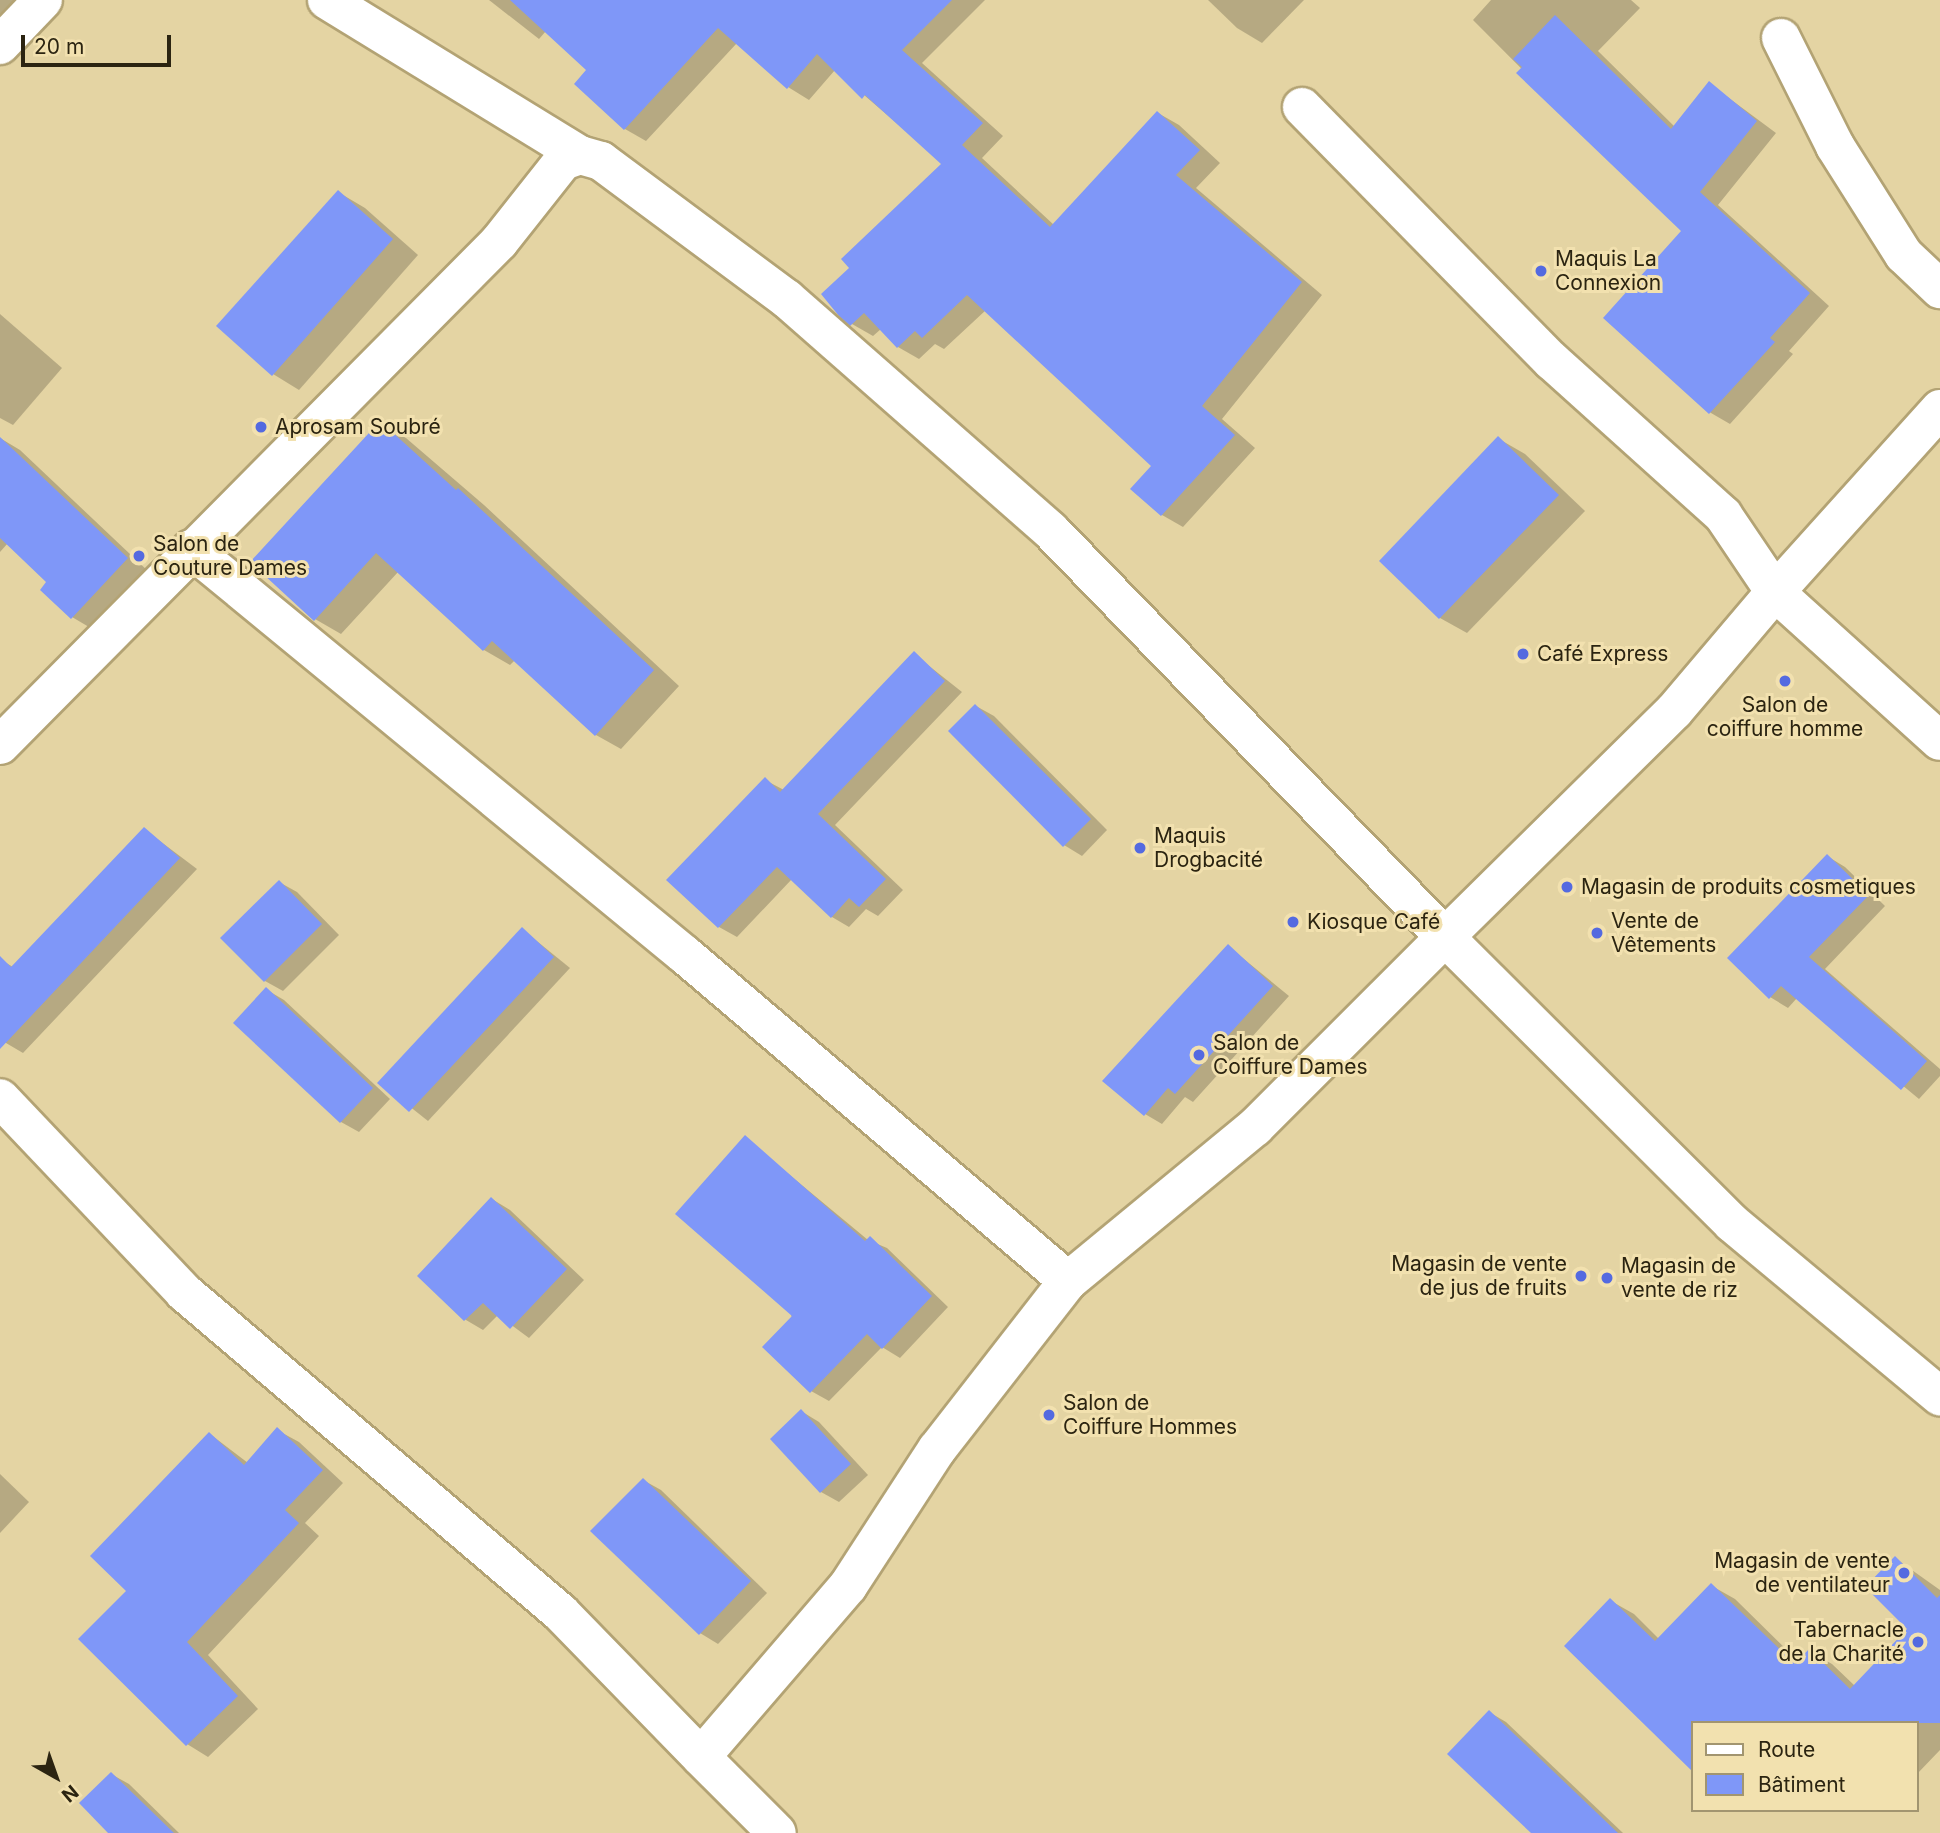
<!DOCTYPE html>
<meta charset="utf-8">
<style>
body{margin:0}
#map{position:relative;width:1940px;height:1833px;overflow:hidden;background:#e4d4a3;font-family:Inter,sans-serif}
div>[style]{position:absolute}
.shadow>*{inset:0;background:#0003}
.building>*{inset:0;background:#7f97f8}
.roads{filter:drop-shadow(2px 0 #b3a374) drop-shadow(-2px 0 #b3a374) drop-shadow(0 2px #b3a374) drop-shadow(0 -2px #b3a374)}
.minor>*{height:38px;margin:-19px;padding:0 19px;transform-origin:19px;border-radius:19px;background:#fff}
.dots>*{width:19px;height:19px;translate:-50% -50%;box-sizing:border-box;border:4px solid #f2e1af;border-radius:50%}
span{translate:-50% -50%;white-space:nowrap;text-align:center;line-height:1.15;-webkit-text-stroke:6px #f2e1af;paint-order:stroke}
.poi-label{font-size:21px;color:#2b2411}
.left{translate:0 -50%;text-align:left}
.right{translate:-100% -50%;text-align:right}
.legend{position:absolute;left:1691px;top:1721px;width:228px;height:91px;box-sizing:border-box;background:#f2e1af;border:2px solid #a29570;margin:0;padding:9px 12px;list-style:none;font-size:21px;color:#2b2411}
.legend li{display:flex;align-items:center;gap:14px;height:35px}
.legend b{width:35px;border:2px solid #a29570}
.north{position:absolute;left:21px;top:1742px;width:70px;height:70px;-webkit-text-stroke:5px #f2e1af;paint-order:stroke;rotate:140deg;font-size:19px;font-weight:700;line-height:28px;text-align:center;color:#2b2411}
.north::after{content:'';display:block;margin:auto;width:24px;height:32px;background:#2b2411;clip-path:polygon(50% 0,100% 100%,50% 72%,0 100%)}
.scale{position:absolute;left:21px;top:35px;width:150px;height:32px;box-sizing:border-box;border:4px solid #2b2411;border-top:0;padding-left:9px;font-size:21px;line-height:24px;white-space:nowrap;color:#2b2411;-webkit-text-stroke:5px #f2e1af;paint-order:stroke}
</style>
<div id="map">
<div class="shadow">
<div style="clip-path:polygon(0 0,24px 0,0 26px)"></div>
<div style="clip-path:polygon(489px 0,985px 0,922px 63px,1003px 136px,982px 158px,1054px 225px,1158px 113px,1179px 125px,1220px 163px,1196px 188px,1322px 295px,1222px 419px,1255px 448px,1183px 527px,1162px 515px,1153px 465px,986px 310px,944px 349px,935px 344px,919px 359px,898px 347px,881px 329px,873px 336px,852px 324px,852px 268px,944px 164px,835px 70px,809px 100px,788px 87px,737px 43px,646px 141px,625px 129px,589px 70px,546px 31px,539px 39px)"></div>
<div style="clip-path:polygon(1208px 0,1304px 0,1262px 43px,1237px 28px)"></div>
<div style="clip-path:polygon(1491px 0,1631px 0,1640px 8px,1598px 51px,1675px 127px,1710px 84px,1776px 133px,1718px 205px,1829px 306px,1789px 351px,1793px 354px,1730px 424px,1711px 413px,1605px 318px,1683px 231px,1473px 20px)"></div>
<div style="clip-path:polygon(338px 192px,365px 208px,418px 255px,299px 390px,273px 374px)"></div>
<div style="clip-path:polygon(0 314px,62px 368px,13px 425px,0 418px)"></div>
<div style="clip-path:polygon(380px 424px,406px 438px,484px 505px,679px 686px,621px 749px,596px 735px,515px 660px,510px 665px,484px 650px,399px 571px,341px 634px,315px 619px)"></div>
<div style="clip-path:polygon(0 438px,20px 450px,149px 572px,94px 630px,72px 617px,49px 582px,8px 543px,0 552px)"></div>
<div style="clip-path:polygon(1499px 439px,1525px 454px,1585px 511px,1467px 633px,1440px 618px,1381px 561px)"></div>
<div style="clip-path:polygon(914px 654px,962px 692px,835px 825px,903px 890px,878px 916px,866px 909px,849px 927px,832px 917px,792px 879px,737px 937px,719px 927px,669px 880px,765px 780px,784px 790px)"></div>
<div style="clip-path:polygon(976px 706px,994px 716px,1107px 830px,1082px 856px,1064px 845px)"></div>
<div style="clip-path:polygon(144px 829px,197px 869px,23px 1053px,6px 1043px,0 1037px,0 965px,3px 961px,13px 967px)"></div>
<div style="clip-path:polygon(1827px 856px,1845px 867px,1885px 906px,1825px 969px,1940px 1069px,1940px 1076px,1919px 1099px,1797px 998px,1788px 1008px,1770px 997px)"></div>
<div style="clip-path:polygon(279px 882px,297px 892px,339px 935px,283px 991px,265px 981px,223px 938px)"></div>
<div style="clip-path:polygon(522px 929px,570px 968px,428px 1121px,380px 1083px)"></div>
<div style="clip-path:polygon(1228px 946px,1289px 996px,1193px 1102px,1185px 1097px,1162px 1124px,1145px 1114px)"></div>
<div style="clip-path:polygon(267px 990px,284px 1000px,390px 1099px,359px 1132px,341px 1122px)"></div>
<div style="clip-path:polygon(745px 1138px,868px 1240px,887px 1248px,948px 1307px,900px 1358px,882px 1347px,829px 1401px,811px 1391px)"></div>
<div style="clip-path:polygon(492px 1199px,510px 1210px,584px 1280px,529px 1338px,498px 1315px,483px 1330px,466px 1320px,419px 1276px)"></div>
<div style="clip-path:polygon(801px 1411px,819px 1422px,868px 1475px,839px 1502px,821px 1492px)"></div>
<div style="clip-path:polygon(277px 1430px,299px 1442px,343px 1483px,305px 1523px,319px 1536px,208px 1655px,258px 1709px,208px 1757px,187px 1744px,129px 1591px,210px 1434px,248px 1463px)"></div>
<div style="clip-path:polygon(0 1474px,29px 1502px,0 1533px)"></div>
<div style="clip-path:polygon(643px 1480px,661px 1490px,767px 1593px,718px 1644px,700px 1633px)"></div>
<div style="clip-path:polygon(1895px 1558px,1940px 1590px,1940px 1750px,1917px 1774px,1917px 1723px,1693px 1723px,1693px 1769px,1566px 1646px,1611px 1601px,1634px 1614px,1659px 1639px,1712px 1586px,1735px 1599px,1799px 1662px,1809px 1651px,1832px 1664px,1855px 1686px,1910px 1629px)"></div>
<div style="clip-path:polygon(1489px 1712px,1506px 1722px,1623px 1833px,1534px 1833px)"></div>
<div style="clip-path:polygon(111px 1774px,129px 1784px,179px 1833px,110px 1833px)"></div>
</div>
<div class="building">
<div style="clip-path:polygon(510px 0,952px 0,902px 50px,983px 123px,962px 145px,1050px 227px,1157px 111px,1200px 150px,1176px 175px,1302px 282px,1202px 406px,1235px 435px,1161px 516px,1130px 489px,1151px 466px,967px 295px,922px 338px,915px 331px,897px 348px,864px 313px,850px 326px,839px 316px,821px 294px,849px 268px,841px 259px,941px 164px,865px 95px,862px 99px,817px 54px,787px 89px,718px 28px,624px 130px,574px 84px,586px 70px)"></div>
<div style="clip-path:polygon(1555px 15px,1671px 129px,1709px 81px,1757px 121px,1700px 192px,1810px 293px,1770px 338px,1775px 342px,1709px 414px,1603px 318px,1681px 231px,1516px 73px,1522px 67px,1513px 59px)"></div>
<div style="clip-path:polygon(338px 190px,393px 239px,272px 376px,216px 326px)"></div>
<div style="clip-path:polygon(380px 421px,456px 490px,458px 488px,654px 670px,595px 736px,492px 641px,483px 651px,376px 553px,314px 621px,250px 562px)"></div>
<div style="clip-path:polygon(1498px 436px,1559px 495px,1439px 619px,1379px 561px)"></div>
<div style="clip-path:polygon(0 437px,128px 558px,71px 619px,40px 590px,46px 582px,0 538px)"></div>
<div style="clip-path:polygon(914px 651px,945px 681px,818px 814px,886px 879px,859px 907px,849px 898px,831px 918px,777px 867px,718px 928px,666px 880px,765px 777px,780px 792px)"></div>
<div style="clip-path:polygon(975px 704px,1091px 819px,1063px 847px,948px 731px)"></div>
<div style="clip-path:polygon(144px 827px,180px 858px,0 1049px,0 956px,11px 967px)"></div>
<div style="clip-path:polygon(1827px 854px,1869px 895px,1809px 957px,1927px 1061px,1901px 1090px,1781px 986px,1769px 999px,1727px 958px)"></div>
<div style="clip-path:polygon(279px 880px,322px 924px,264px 982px,220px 938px)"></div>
<div style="clip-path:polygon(522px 927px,554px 957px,409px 1112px,377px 1083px)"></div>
<div style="clip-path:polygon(1228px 944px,1273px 986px,1175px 1094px,1168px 1088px,1144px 1116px,1102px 1081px)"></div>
<div style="clip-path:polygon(266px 987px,373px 1088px,340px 1123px,233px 1023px)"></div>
<div style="clip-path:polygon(745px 1135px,865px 1241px,870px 1236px,932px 1296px,882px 1349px,867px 1334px,810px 1393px,762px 1347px,792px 1316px,675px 1214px)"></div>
<div style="clip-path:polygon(491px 1197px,567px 1269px,510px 1329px,483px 1303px,464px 1321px,417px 1276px)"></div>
<div style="clip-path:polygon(801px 1409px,851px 1464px,820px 1493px,770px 1439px)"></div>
<div style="clip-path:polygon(277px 1427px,323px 1470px,285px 1510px,299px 1523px,187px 1642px,238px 1696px,186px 1746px,78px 1639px,126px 1591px,90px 1556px,209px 1432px,244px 1465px)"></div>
<div style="clip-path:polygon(643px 1478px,751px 1581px,699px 1635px,590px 1531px)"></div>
<div style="clip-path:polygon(1895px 1556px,1937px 1598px,1940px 1595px,1940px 1723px,1693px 1723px,1693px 1772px,1564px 1646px,1610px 1598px,1655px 1641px,1711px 1583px,1795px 1664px,1809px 1649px,1850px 1689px,1907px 1629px,1865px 1587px)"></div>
<div style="clip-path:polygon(1489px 1710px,1618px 1833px,1531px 1833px,1447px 1754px)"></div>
<div style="clip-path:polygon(111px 1772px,174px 1833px,108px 1833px,79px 1803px)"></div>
</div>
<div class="roads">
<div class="minor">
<div style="left:327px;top:0;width:297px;rotate:31.5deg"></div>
<div style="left:1781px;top:38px;width:121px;rotate:63.4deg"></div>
<div style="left:1835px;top:146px;width:129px;rotate:57.7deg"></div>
<div style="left:1904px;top:255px;width:50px;rotate:43.4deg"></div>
<div style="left:0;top:45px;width:62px;rotate:-46.3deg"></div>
<div style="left:1302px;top:107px;width:356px;rotate:45.5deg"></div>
<div style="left:1552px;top:361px;width:230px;rotate:42deg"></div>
<div style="left:1723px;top:515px;width:93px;rotate:56deg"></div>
<div style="left:1775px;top:592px;width:156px;rotate:130.3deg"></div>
<div style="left:1674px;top:711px;width:322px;rotate:135.4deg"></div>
<div style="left:1445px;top:937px;width:405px;rotate:44.9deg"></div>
<div style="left:1732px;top:1223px;width:271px;rotate:39.8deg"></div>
<div style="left:1940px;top:409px;width:246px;rotate:132deg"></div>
<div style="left:1775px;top:592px;width:222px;rotate:42.1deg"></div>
<div style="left:191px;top:549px;width:639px;rotate:39.42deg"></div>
<div style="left:685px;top:955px;width:503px;rotate:40.4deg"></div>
<div style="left:0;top:745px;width:709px;rotate:-45.23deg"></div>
<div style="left:499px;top:242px;width:103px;rotate:-51.7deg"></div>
<div style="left:563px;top:161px;width:18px;rotate:-19deg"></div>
<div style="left:580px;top:155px;width:22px;rotate:16deg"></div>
<div style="left:601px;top:161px;width:232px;rotate:36.6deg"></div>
<div style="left:787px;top:299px;width:350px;rotate:41.3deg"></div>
<div style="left:1050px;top:530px;width:567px;rotate:45.86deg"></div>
<div style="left:1445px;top:937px;width:269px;rotate:135deg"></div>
<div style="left:1255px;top:1127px;width:242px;rotate:140.5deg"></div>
<div style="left:1068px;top:1281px;width:213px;rotate:127.9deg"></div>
<div style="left:937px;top:1449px;width:163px;rotate:123deg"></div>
<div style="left:848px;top:1586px;width:225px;rotate:130.7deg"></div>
<div style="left:701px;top:1757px;width:201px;rotate:-134.2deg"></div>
<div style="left:561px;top:1613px;width:495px;rotate:-139.6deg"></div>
<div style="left:184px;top:1292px;width:267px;rotate:-133.5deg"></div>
<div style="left:701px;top:1757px;width:107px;rotate:45deg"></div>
</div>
</div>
<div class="dots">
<div style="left:1541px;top:271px;background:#546ae0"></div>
<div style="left:261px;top:427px;background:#546ae0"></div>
<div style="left:139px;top:556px;background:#546ae0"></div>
<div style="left:1523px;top:654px;background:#546ae0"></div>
<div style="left:1785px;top:681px;background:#546ae0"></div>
<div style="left:1140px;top:848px;background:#546ae0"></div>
<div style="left:1567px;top:887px;background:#546ae0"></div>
<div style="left:1293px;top:922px;background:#546ae0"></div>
<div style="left:1597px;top:933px;background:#546ae0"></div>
<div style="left:1199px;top:1055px;background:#546ae0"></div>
<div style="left:1581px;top:1276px;background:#546ae0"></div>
<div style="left:1607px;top:1278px;background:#546ae0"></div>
<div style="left:1049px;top:1415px;background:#546ae0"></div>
<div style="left:1904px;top:1573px;background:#546ae0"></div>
<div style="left:1918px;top:1642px;background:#546ae0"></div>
</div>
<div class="poi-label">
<span class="left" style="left:1555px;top:271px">Maquis La<br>Connexion</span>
<span class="left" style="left:275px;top:427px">Aprosam Soubré</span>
<span class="left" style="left:153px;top:556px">Salon de<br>Couture Dames</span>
<span class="left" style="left:1537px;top:654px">Café Express</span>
<span style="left:1785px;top:717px">Salon de<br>coiffure homme</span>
<span class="left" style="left:1154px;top:848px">Maquis<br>Drogbacité</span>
<span class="left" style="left:1581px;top:887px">Magasin de produits cosmetiques</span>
<span class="left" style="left:1611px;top:933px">Vente de<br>Vêtements</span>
<span class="left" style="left:1307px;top:922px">Kiosque Café</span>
<span class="left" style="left:1213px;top:1055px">Salon de<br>Coiffure Dames</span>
<span class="right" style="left:1567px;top:1276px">Magasin de vente<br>de jus de fruits</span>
<span class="left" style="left:1621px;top:1278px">Magasin de<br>vente de riz</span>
<span class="left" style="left:1063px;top:1415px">Salon de<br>Coiffure Hommes</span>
<span class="right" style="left:1890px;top:1573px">Magasin de vente<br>de ventilateur</span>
<span class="right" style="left:1904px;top:1642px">Tabernacle<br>de la Charité</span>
</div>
<ul class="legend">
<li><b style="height:9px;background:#fff"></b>Route</li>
<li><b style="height:19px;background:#7f97f8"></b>Bâtiment</li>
</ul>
<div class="north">N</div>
<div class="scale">20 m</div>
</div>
